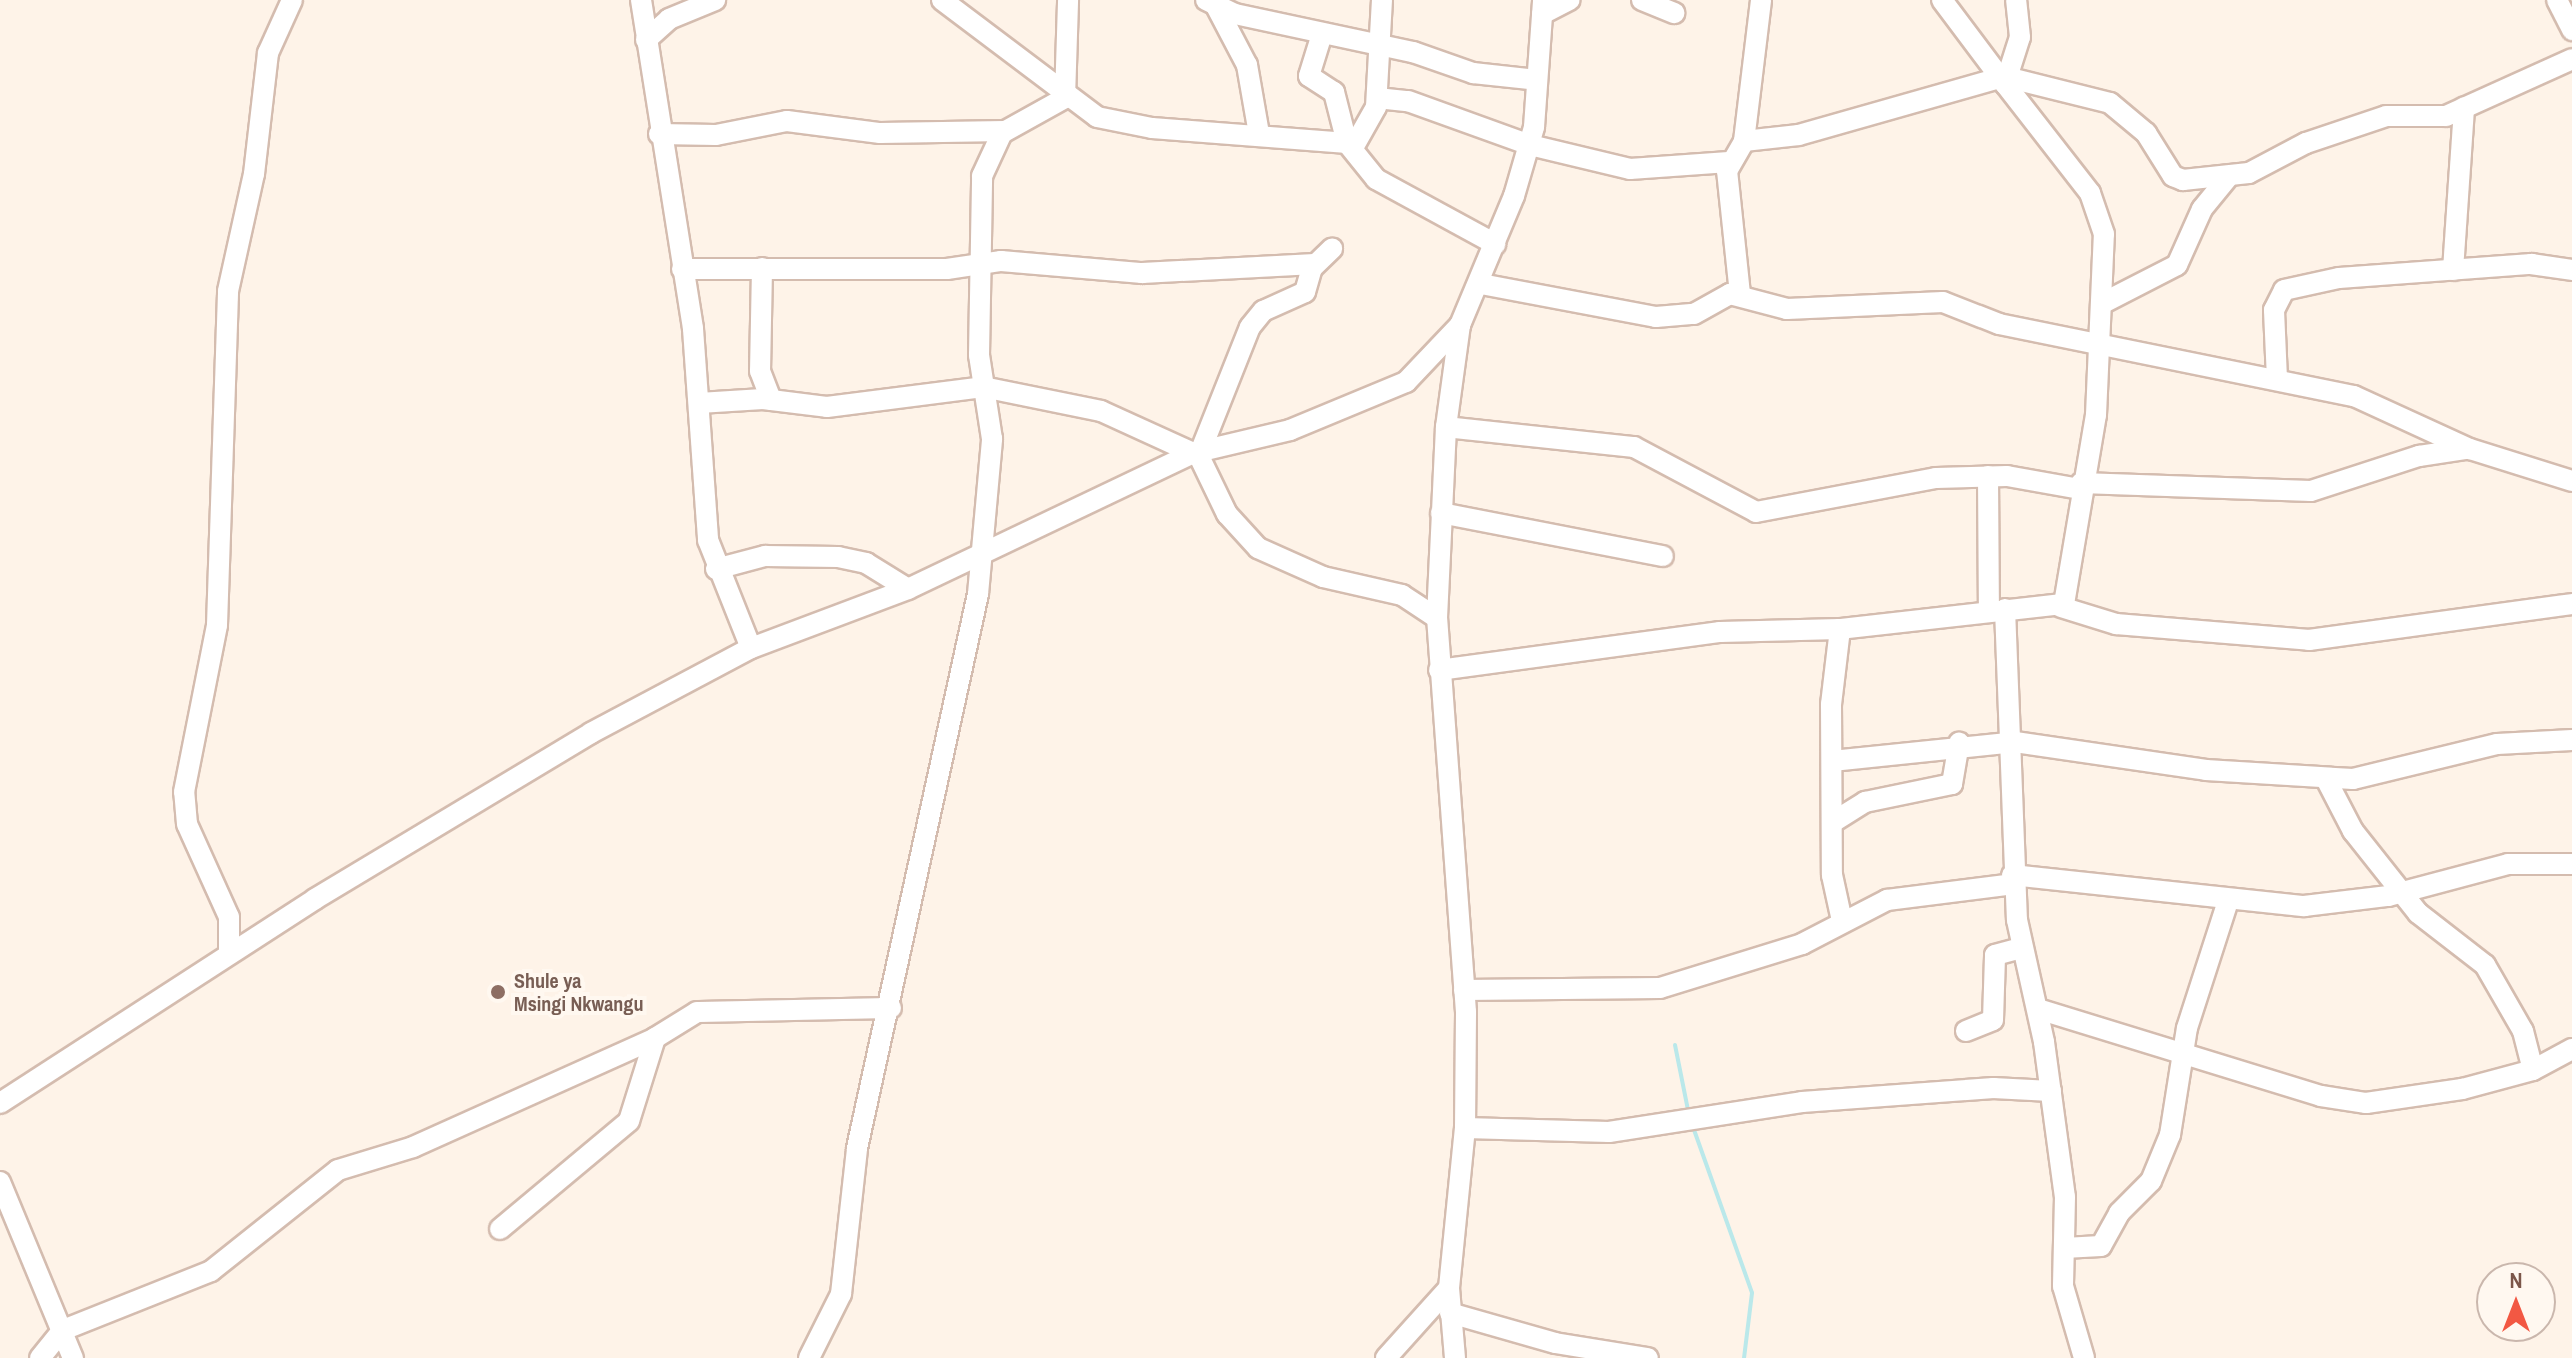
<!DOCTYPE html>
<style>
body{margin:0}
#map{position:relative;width:2572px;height:1358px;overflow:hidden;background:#fef3e8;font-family:"Archivo Narrow",sans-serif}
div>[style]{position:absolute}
.stream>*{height:4px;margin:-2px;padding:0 2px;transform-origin:2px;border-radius:2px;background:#bae8ea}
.roads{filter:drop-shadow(2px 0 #d4bcaf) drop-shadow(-2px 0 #d4bcaf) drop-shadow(0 2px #d4bcaf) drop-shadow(0 -2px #d4bcaf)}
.minor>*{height:20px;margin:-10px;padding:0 10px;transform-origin:10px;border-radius:10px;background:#fff}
.dots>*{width:22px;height:22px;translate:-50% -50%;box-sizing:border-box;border:4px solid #fff8f0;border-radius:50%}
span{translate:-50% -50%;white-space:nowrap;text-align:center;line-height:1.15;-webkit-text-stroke:8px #fff8f0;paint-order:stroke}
.education-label{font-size:20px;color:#785e54;font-weight:700}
.left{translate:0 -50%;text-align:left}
.north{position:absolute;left:2476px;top:1262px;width:80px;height:80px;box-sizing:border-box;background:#fff8f0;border:2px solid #cab7ad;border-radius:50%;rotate:0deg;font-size:22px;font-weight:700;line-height:32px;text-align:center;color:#7b5649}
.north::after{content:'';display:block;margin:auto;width:28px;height:36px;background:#f25843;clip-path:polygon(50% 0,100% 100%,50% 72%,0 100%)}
</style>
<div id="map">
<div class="stream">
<div style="left:1675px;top:1045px;width:71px;rotate:78.7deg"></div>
<div style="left:1693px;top:1127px;width:176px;rotate:70.4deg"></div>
<div style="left:1752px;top:1293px;width:65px;rotate:97deg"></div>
</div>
<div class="roads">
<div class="minor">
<div style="left:641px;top:0;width:333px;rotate:81deg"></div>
<div style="left:693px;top:329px;width:212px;rotate:85.9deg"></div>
<div style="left:708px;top:540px;width:116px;rotate:68.3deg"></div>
<div style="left:942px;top:0;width:194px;rotate:37deg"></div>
<div style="left:1097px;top:117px;width:56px;rotate:11.3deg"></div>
<div style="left:1152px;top:128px;width:196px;rotate:4.4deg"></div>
<div style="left:1347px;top:143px;width:46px;rotate:51.1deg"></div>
<div style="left:1376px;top:179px;width:136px;rotate:28.6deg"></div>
<div style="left:1206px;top:0;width:32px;rotate:26deg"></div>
<div style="left:1235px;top:14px;width:182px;rotate:12.1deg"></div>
<div style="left:1413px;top:52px;width:64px;rotate:19.3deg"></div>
<div style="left:1473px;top:73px;width:64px;rotate:6.2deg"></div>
<div style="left:1642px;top:0;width:35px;rotate:22deg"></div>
<div style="left:1942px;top:0;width:105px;rotate:53.1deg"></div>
<div style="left:2557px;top:0;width:34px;rotate:63deg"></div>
<div style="left:1216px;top:6px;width:67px;rotate:62.3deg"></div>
<div style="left:1247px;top:65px;width:70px;rotate:80.1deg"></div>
<div style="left:1542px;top:14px;width:31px;rotate:-27deg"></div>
<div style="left:1322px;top:34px;width:44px;rotate:107.2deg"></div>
<div style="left:1309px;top:76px;width:30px;rotate:33deg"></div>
<div style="left:1334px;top:92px;width:53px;rotate:75.7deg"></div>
<div style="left:646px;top:40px;width:31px;rotate:-42deg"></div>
<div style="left:669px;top:19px;width:50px;rotate:-22.4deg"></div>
<div style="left:2006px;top:77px;width:107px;rotate:14deg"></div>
<div style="left:2110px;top:103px;width:47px;rotate:39.8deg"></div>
<div style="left:2146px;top:133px;width:51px;rotate:57.9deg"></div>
<div style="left:2173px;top:176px;width:11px;rotate:22deg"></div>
<div style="left:2183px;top:180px;width:66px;rotate:-6.1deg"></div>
<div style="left:2249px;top:173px;width:64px;rotate:-27.8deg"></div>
<div style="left:2306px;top:143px;width:84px;rotate:-18.6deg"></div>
<div style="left:2386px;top:116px;width:60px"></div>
<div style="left:2446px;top:116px;width:138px;rotate:-24.3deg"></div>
<div style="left:1377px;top:98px;width:31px;rotate:6deg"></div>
<div style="left:1408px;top:101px;width:130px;rotate:19.8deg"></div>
<div style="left:1530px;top:145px;width:103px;rotate:13.5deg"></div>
<div style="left:1630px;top:169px;width:99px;rotate:-4deg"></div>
<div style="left:659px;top:134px;width:57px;rotate:1deg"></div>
<div style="left:716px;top:135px;width:72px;rotate:-11.2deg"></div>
<div style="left:787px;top:121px;width:94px;rotate:7.4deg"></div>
<div style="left:880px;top:133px;width:125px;rotate:-0.9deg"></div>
<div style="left:1744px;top:141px;width:55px;rotate:-6.2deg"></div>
<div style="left:1799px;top:135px;width:208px;rotate:-15.9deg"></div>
<div style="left:1354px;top:146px;width:45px;rotate:-60.6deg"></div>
<div style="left:1376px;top:107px;width:107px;rotate:-86.8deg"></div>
<div style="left:762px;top:268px;width:103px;rotate:91.1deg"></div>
<div style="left:760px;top:371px;width:31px;rotate:69deg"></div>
<div style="left:682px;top:269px;width:265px"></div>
<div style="left:947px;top:269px;width:55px;rotate:-8.4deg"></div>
<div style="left:1001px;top:261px;width:142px;rotate:4.9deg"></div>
<div style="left:1142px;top:273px;width:173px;rotate:-3deg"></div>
<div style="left:2453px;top:270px;width:163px;rotate:-86.1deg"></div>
<div style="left:1481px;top:284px;width:178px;rotate:10.7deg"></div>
<div style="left:1656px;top:317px;width:38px;rotate:-5deg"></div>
<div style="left:1694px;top:314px;width:41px;rotate:-29.1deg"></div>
<div style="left:1730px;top:294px;width:59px;rotate:14.7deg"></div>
<div style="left:1787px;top:309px;width:156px;rotate:-2.6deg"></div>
<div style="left:1943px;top:302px;width:60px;rotate:21.4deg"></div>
<div style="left:1999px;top:324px;width:362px;rotate:11.5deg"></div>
<div style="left:2354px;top:396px;width:128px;rotate:24.6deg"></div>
<div style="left:2470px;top:449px;width:107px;rotate:17.4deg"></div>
<div style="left:1740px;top:294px;width:124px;rotate:-96deg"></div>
<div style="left:1727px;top:171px;width:34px;rotate:-60deg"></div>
<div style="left:1744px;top:141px;width:142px;rotate:-83.1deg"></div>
<div style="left:2103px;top:303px;width:83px;rotate:-27.2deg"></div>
<div style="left:2177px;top:265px;width:61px;rotate:-65.9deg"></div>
<div style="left:2202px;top:209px;width:43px;rotate:-50.7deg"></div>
<div style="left:2277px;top:379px;width:69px;rotate:-92.5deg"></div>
<div style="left:2274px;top:310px;width:22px;rotate:-63deg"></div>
<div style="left:2284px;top:290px;width:56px;rotate:-12.3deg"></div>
<div style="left:2339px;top:278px;width:193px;rotate:-4.2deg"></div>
<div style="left:2531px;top:264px;width:41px;rotate:8.3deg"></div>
<div style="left:699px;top:403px;width:64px;rotate:-3.6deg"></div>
<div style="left:763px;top:399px;width:64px;rotate:7.1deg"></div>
<div style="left:827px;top:407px;width:157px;rotate:-7.3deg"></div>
<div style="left:983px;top:387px;width:120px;rotate:11.5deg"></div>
<div style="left:1101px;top:411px;width:101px;rotate:24.5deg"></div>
<div style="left:1446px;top:427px;width:189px;rotate:6.1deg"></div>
<div style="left:1634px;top:447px;width:138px;rotate:28deg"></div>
<div style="left:1756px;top:512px;width:183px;rotate:-10.7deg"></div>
<div style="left:1936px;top:478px;width:71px;rotate:-1.6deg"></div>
<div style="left:2007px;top:476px;width:74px;rotate:10.1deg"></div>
<div style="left:1201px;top:450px;width:132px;rotate:-68.3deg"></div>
<div style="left:1250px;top:327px;width:21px;rotate:-51deg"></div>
<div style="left:1263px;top:311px;width:46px;rotate:-24.3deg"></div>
<div style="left:1305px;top:292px;width:25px;rotate:-74deg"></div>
<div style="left:1312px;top:268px;width:28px;rotate:-44deg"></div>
<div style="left:1197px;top:452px;width:69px;rotate:64.2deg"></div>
<div style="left:1227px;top:514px;width:46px;rotate:47.6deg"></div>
<div style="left:1258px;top:548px;width:71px;rotate:24deg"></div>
<div style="left:1323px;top:577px;width:81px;rotate:12.8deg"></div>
<div style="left:1402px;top:595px;width:42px;rotate:33.3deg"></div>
<div style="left:1988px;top:476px;width:133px;rotate:89.6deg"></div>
<div style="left:2081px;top:483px;width:230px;rotate:2deg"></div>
<div style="left:2311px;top:491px;width:114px;rotate:-18deg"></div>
<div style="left:2419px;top:456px;width:48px;rotate:-8.5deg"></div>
<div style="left:1441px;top:513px;width:226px;rotate:11deg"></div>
<div style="left:716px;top:569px;width:51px;rotate:-14.9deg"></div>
<div style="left:765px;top:556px;width:73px;rotate:0.8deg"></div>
<div style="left:838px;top:557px;width:29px;rotate:12deg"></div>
<div style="left:866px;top:563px;width:49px;rotate:31.8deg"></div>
<div style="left:2061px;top:607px;width:58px;rotate:17.2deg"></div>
<div style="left:2116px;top:624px;width:194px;rotate:4.7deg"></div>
<div style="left:2309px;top:640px;width:265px;rotate:-7.8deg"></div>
<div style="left:2005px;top:609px;width:311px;rotate:87.8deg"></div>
<div style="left:2017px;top:920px;width:125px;rotate:77.5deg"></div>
<div style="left:2044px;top:1042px;width:156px;rotate:82.3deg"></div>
<div style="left:2065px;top:1197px;width:89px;rotate:91.3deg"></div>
<div style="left:2063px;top:1286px;width:75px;rotate:73.7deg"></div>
<div style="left:1840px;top:629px;width:76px;rotate:96.8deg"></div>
<div style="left:1831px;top:704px;width:171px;rotate:89.7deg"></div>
<div style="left:1832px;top:875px;width:47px;rotate:77.7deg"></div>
<div style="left:1439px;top:670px;width:284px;rotate:-7.7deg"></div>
<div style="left:1720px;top:632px;width:120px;rotate:-1.4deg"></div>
<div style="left:1840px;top:629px;width:225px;rotate:-6.4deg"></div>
<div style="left:2064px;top:604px;width:192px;rotate:-80.4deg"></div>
<div style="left:2096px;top:415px;width:181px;rotate:-87.5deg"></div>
<div style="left:2104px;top:234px;width:43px;rotate:-108.9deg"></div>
<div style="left:2090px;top:193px;width:138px;rotate:-127.9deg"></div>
<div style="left:2005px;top:84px;width:49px;rotate:-72.3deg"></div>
<div style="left:2020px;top:37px;width:37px;rotate:-96deg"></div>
<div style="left:1832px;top:761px;width:184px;rotate:-5.9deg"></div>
<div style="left:2015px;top:742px;width:193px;rotate:8.3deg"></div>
<div style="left:2206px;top:770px;width:147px;rotate:3.5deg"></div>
<div style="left:2353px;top:779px;width:148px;rotate:-13.7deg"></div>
<div style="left:2497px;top:744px;width:75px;rotate:-3.1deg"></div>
<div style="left:2326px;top:779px;width:59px;rotate:62.6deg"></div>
<div style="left:2353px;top:831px;width:105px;rotate:51.6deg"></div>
<div style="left:2418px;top:913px;width:85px;rotate:37.8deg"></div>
<div style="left:2485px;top:965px;width:76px;rotate:60.1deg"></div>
<div style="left:2523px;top:1031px;width:40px;rotate:75.6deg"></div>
<div style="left:1833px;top:822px;width:38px;rotate:-32deg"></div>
<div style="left:1865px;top:802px;width:89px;rotate:-11.7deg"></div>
<div style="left:1952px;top:784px;width:42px;rotate:-80.3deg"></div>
<div style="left:2012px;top:875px;width:294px;rotate:6.1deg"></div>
<div style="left:2304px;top:906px;width:85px;rotate:-6.8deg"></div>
<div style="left:2388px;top:896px;width:124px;rotate:-14.9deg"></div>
<div style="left:2508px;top:864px;width:64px"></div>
<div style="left:229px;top:952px;width:35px;rotate:-90deg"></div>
<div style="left:229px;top:917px;width:102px;rotate:-114.3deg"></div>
<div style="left:187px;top:824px;width:32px;rotate:-95deg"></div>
<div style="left:184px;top:792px;width:170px;rotate:-78.8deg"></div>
<div style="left:217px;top:625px;width:334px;rotate:-88.1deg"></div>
<div style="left:228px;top:291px;width:120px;rotate:-77.5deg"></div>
<div style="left:254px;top:174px;width:122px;rotate:-83.4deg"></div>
<div style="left:268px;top:53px;width:58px;rotate:-65.6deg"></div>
<div style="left:1464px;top:990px;width:196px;rotate:-0.6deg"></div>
<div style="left:1660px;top:988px;width:149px;rotate:-17.2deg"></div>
<div style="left:1802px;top:944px;width:96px;rotate:-27.4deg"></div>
<div style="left:1887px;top:900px;width:128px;rotate:-7.2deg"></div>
<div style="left:2038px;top:1009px;width:296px;rotate:17.1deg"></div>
<div style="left:2321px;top:1096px;width:46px;rotate:8.8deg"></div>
<div style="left:2366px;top:1103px;width:97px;rotate:-8.3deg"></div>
<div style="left:2462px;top:1089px;width:73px;rotate:-15deg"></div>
<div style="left:2533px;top:1070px;width:44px;rotate:-28.3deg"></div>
<div style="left:1966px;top:1031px;width:29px;rotate:-22deg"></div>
<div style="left:1993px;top:1020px;width:65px;rotate:-88.2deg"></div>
<div style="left:1995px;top:955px;width:27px;rotate:-15deg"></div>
<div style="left:0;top:1103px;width:375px;rotate:-32.9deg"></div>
<div style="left:315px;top:899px;width:322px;rotate:-31deg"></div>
<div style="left:591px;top:733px;width:181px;rotate:-28deg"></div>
<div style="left:751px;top:648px;width:168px;rotate:-20.6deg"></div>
<div style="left:908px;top:589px;width:316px;rotate:-25.5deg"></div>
<div style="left:1193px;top:453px;width:100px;rotate:-13.3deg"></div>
<div style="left:1290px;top:430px;width:126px;rotate:-22.5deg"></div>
<div style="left:1406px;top:382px;width:79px;rotate:-46.5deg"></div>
<div style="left:1460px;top:325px;width:140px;rotate:-67.3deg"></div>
<div style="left:1514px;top:196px;width:72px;rotate:-73.8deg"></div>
<div style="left:1534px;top:127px;width:127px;rotate:-85.9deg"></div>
<div style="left:1465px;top:1128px;width:144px;rotate:1.6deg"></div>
<div style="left:1609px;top:1132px;width:195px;rotate:-8.8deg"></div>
<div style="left:1802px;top:1102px;width:192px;rotate:-4.2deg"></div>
<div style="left:1993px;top:1088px;width:58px;rotate:3deg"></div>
<div style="left:0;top:1182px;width:191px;rotate:67.5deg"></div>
<div style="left:500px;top:1229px;width:168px;rotate:-39.9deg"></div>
<div style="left:629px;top:1121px;width:87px;rotate:-72.6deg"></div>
<div style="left:655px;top:1038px;width:49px;rotate:-31.8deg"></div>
<div style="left:697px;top:1012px;width:194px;rotate:-1.2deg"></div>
<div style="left:2064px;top:1248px;width:37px;rotate:-3deg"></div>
<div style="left:2101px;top:1246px;width:38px;rotate:-61deg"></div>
<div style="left:2119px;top:1213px;width:45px;rotate:-45deg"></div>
<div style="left:2151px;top:1181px;width:50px;rotate:-67.6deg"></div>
<div style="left:2170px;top:1135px;width:108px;rotate:-81deg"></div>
<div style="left:2187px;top:1028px;width:133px;rotate:-72.1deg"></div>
<div style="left:1450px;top:1313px;width:109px;rotate:15.9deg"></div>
<div style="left:1555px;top:1343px;width:94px;rotate:9.2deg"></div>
<div style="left:40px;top:1358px;width:36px;rotate:-51deg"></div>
<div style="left:63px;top:1330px;width:159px;rotate:-21.7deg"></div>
<div style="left:211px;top:1271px;width:162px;rotate:-38.5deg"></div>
<div style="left:338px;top:1170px;width:78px;rotate:-17deg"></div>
<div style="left:413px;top:1147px;width:265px;rotate:-24.2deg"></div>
<div style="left:809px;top:1358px;width:72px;rotate:-63.4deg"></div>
<div style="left:841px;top:1294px;width:147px;rotate:-83.7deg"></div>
<div style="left:857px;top:1148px;width:567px;rotate:-77.68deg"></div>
<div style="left:978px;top:594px;width:156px;rotate:-84.8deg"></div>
<div style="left:992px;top:439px;width:85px;rotate:-98.8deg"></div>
<div style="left:979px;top:355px;width:179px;rotate:-89deg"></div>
<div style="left:982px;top:176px;width:47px;rotate:-65.1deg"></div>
<div style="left:1002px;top:133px;width:72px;rotate:-29.1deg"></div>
<div style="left:1065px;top:98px;width:98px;rotate:-88.2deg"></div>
<div style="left:1386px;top:1358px;width:94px;rotate:-48deg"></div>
<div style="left:1455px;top:1358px;width:70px;rotate:-94.9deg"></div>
<div style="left:1449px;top:1288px;width:161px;rotate:-84.3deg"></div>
<div style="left:1465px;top:1128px;width:116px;rotate:-89.5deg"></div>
<div style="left:1466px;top:1012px;width:395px;rotate:-94.2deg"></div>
<div style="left:1437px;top:618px;width:191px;rotate:-87.3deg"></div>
<div style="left:1446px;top:427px;width:103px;rotate:-82.2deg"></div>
</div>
</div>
<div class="dots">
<div style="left:498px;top:992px;background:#8d6e63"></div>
</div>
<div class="education-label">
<span class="left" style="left:514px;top:992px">Shule ya<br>Msingi Nkwangu</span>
</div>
<div class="north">N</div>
</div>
